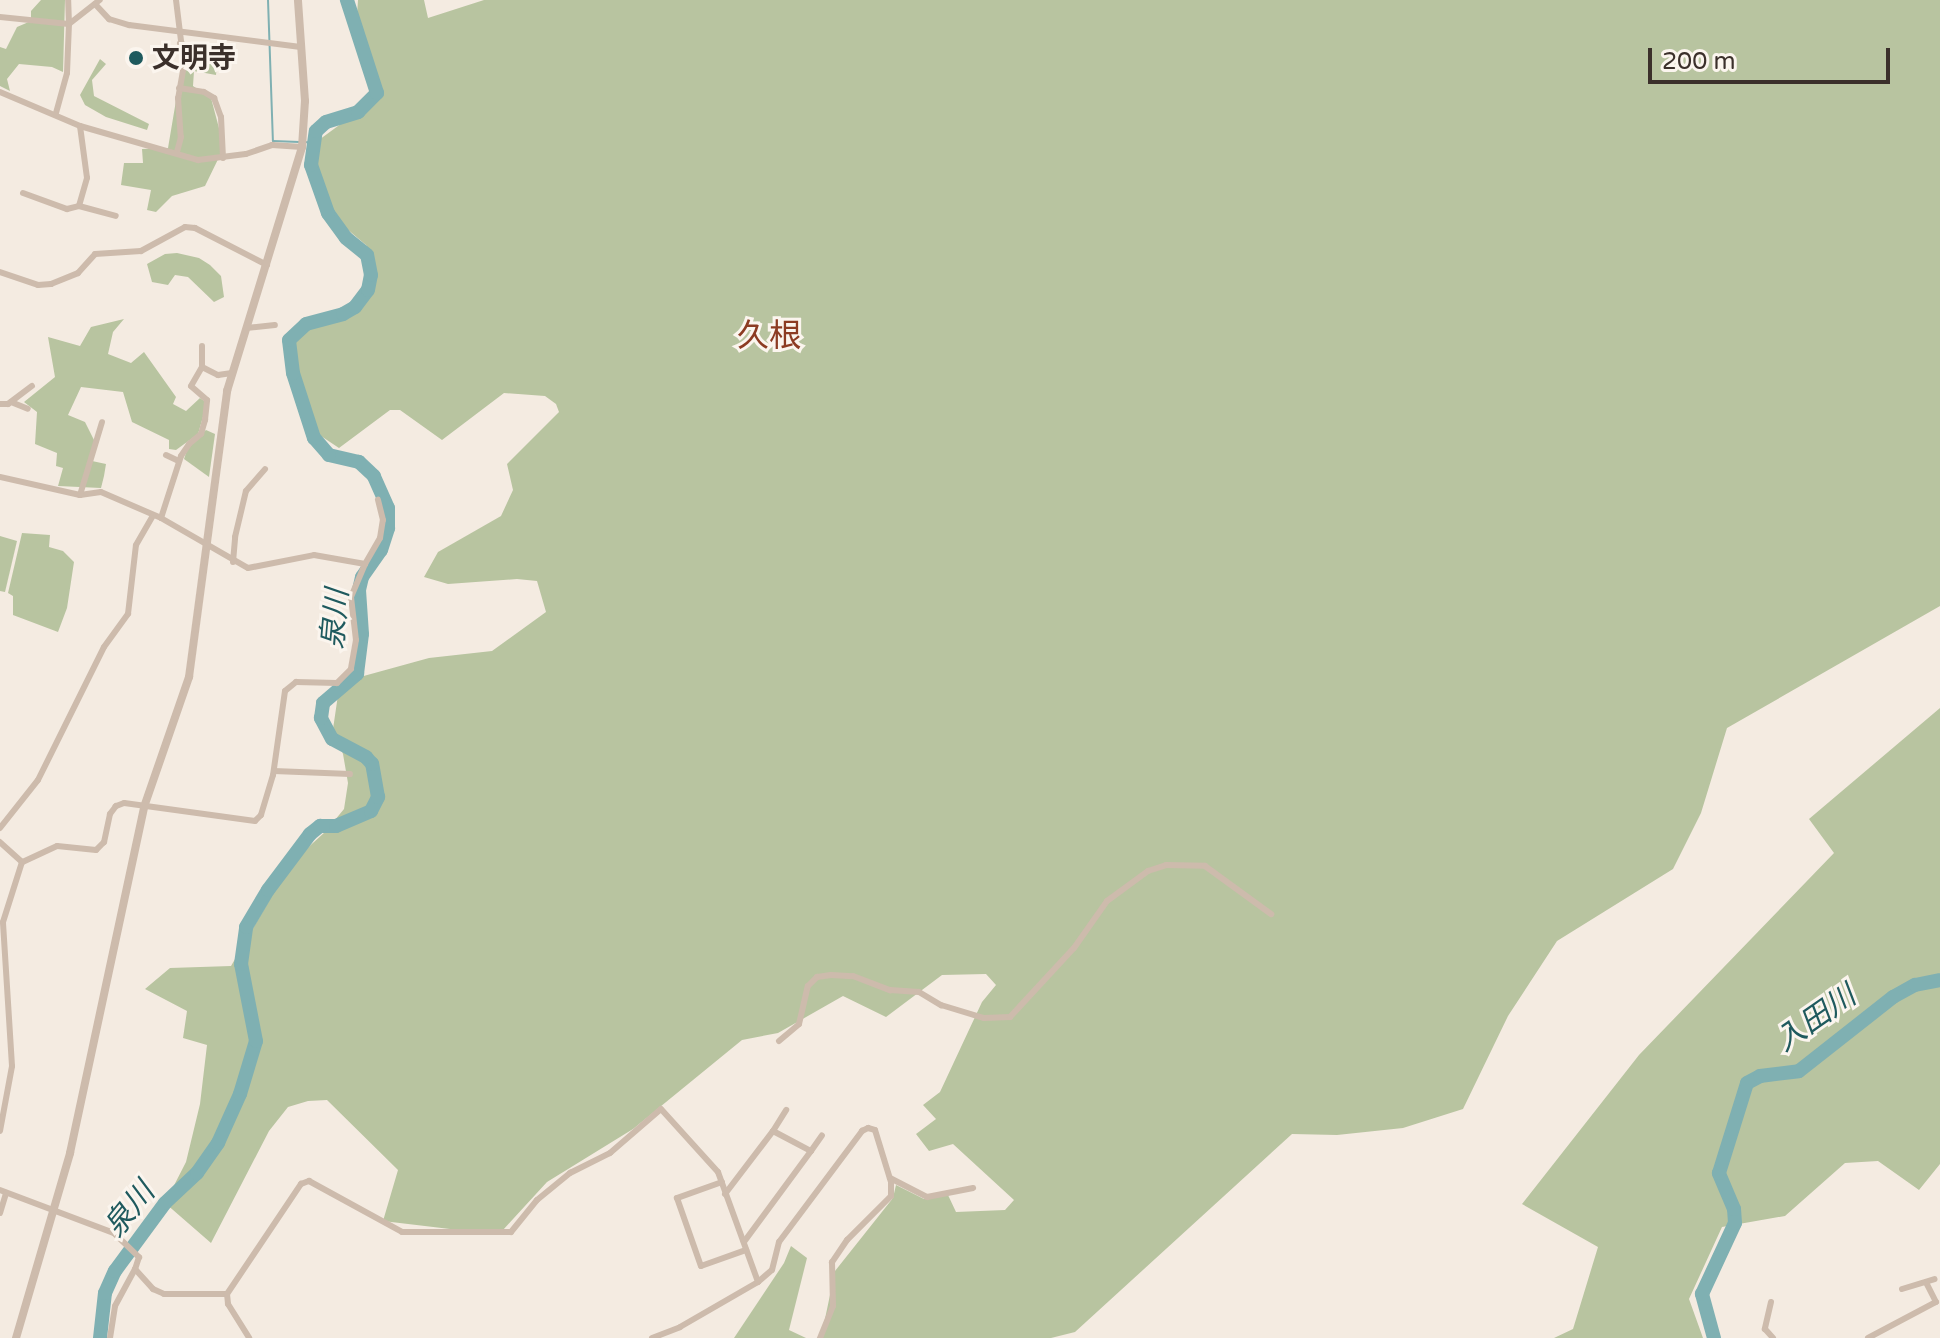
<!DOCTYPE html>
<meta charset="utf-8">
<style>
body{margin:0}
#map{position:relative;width:1940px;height:1338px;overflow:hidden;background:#f4ebe1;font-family:"Varela Round","Noto Sans JP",sans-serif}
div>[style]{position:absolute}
.green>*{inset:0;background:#b8c4a0}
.stream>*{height:2px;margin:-1px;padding:0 1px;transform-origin:1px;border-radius:1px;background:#7fb0b2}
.river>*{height:14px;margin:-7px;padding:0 7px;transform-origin:7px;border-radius:7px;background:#7fb0b2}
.minor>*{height:6px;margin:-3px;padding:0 3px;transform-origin:3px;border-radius:3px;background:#cdbbac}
.tertiary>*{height:8px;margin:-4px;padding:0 4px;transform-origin:4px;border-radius:4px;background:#cdbbac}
.dots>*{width:22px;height:22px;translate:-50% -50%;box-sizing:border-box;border:4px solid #fbf5ee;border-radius:50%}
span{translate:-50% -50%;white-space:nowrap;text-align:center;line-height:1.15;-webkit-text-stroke:6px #fbf5ee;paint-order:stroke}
.poi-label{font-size:28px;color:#3b302b;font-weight:700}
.left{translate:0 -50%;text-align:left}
.water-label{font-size:30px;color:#1f5a5e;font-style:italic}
.quarter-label{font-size:32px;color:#8c3b22}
.scale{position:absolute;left:1648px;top:48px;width:242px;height:36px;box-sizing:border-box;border:4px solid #3b302b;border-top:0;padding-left:10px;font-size:24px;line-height:28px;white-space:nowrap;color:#3b302b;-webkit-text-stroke:6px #fbf5ee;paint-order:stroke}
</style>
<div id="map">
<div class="green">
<div style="clip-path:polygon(41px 0,65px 0,63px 72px,52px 67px,19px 64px,7px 79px,10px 91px,0 86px,0 47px,6px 49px,17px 27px,31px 21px,31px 11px)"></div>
<div style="clip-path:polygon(358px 0,424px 0,428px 18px,484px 0,1940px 0,1940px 606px,1727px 728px,1701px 813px,1673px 869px,1557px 941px,1508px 1016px,1463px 1109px,1403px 1128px,1337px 1135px,1292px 1134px,1075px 1332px,1051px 1338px,821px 1338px,835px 1271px,893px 1198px,896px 1185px,924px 1199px,948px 1195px,956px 1212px,1005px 1210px,1014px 1200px,953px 1144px,929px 1151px,916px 1134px,936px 1119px,923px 1105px,940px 1092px,982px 1002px,996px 985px,986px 974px,942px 975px,886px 1017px,843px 996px,778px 1033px,742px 1040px,633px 1129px,547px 1182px,503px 1230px,450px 1229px,383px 1221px,398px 1170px,327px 1100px,308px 1101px,288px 1107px,269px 1131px,211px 1243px,165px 1203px,186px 1162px,200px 1104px,207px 1045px,183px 1038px,187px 1011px,145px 989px,170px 968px,231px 966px,291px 863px,325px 832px,344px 809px,348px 783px,343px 754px,333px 729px,338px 695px,360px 677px,429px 658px,492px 651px,546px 612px,537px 581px,517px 579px,448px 584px,424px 577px,438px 552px,501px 516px,513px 490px,507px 464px,559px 412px,556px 404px,545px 396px,504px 393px,442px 440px,400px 410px,390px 410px,339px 448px,321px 436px,295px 397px,290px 343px,303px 327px,352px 313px,372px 291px,374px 258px,366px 245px,328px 213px,311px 172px,312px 145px,379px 96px,357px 15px)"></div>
<div style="clip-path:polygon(190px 57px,217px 62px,216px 75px,194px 71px,193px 86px,211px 98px,224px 147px,205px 186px,172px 196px,156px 212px,147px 210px,151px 190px,121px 185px,124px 163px,143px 163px,142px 149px,168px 148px,183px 59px)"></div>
<div style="clip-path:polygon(100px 59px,106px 64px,92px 80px,94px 96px,149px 124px,147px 130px,106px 117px,85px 105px,80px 95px)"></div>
<div style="clip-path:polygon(177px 253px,199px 258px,210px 265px,221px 276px,224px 297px,214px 302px,188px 277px,175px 275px,168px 285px,152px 282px,147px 264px,165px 254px)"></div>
<div style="clip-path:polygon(124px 319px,113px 332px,108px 354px,131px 363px,144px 352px,176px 397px,173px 404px,186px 411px,200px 398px,207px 403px,198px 434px,176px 450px,169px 449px,169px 440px,132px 422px,123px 392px,81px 387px,68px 415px,85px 422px,95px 442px,92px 461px,106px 464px,104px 476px,101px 488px,58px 486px,63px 468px,56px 466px,57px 453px,35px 444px,37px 412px,24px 402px,55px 377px,48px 337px,80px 346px,91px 327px)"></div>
<div style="clip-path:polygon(206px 430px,215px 434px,209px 477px,184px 459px,189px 444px)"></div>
<div style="clip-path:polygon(22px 533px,50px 535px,49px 547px,63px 551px,74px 562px,67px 608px,58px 632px,13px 615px,13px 596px,8px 593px)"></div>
<div style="clip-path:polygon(0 536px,17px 541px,5px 592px,0 591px)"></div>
<div style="clip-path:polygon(1940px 708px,1940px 1164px,1919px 1190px,1878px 1161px,1845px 1163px,1785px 1216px,1722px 1227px,1689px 1299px,1703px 1338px,1554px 1338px,1573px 1329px,1598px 1247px,1522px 1204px,1639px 1055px,1834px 853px,1809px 819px)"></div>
<div style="clip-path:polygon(791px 1246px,807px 1258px,789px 1330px,806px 1338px,734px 1338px,784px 1263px)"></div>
</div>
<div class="stream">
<div style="left:268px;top:0;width:141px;rotate:88deg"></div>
<div style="left:273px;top:141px;width:26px;rotate:2deg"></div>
<div style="left:305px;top:142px;width:8px;rotate:7deg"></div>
</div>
<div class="river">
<div style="left:100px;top:1338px;width:45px;rotate:-83.7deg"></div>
<div style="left:105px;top:1293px;width:24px;rotate:-66deg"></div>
<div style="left:115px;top:1271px;width:84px;rotate:-53.7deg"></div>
<div style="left:165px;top:1203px;width:44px;rotate:-43.2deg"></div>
<div style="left:197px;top:1173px;width:37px;rotate:-55deg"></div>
<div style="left:218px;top:1143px;width:54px;rotate:-65.8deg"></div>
<div style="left:240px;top:1094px;width:55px;rotate:-73.2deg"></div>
<div style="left:256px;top:1041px;width:78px;rotate:-101deg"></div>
<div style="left:241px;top:964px;width:37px;rotate:-82deg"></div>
<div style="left:246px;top:927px;width:43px;rotate:-59.3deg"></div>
<div style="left:268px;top:890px;width:70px;rotate:-53.1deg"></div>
<div style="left:310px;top:834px;width:13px;rotate:-39deg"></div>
<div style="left:320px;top:826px;width:16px"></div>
<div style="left:336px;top:826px;width:38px;rotate:-23deg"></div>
<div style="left:371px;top:811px;width:16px;rotate:-63deg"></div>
<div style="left:378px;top:797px;width:34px;rotate:-100deg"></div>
<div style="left:372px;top:764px;width:9px;rotate:-131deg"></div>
<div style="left:366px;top:757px;width:38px;rotate:-152deg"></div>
<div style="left:332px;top:739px;width:24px;rotate:-118deg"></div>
<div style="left:321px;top:718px;width:15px;rotate:-82deg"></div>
<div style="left:323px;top:703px;width:45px;rotate:-40.5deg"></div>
<div style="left:357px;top:674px;width:40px;rotate:-82.9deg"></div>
<div style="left:362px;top:634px;width:44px;rotate:-93.9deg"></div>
<div style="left:359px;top:590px;width:13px;rotate:-77deg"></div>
<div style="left:362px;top:577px;width:33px;rotate:-55deg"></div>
<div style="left:381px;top:550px;width:23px;rotate:-72deg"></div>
<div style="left:388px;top:528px;width:20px;rotate:-90deg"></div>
<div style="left:388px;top:508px;width:35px;rotate:-114deg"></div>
<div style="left:374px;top:476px;width:21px;rotate:-137deg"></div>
<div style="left:359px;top:462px;width:31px;rotate:-167deg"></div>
<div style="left:329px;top:455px;width:23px;rotate:-131deg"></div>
<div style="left:314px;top:438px;width:68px;rotate:-107.9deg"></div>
<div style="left:293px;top:373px;width:33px;rotate:-97deg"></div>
<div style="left:289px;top:340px;width:23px;rotate:-43deg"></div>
<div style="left:306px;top:324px;width:38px;rotate:-15deg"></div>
<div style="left:343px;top:314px;width:14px;rotate:-30deg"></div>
<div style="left:355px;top:307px;width:21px;rotate:-53deg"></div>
<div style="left:368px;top:290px;width:15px;rotate:-79deg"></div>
<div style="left:371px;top:275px;width:20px;rotate:-101deg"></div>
<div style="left:367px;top:255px;width:27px;rotate:-141deg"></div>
<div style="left:346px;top:238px;width:31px;rotate:-126deg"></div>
<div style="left:328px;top:213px;width:51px;rotate:-109.5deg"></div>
<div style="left:311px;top:165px;width:34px;rotate:-82deg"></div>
<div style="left:316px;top:131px;width:13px;rotate:-42deg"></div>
<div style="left:326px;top:122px;width:34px;rotate:-17deg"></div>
<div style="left:358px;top:112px;width:27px;rotate:-45deg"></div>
<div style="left:377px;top:93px;width:98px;rotate:-107.9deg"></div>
<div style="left:1714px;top:1338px;width:46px;rotate:-105.3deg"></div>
<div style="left:1702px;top:1294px;width:78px;rotate:-65.1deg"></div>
<div style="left:1735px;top:1223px;width:14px;rotate:-94deg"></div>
<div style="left:1734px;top:1209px;width:39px;rotate:-113deg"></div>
<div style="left:1719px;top:1173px;width:94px;rotate:-72.7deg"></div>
<div style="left:1747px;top:1083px;width:15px;rotate:-28deg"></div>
<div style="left:1760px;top:1076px;width:39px;rotate:-7deg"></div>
<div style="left:1799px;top:1071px;width:120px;rotate:-38.2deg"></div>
<div style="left:1893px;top:997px;width:25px;rotate:-29deg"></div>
<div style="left:1915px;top:985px;width:25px;rotate:-11deg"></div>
</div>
<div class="minor">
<div style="left:176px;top:0;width:65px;rotate:83deg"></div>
<div style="left:184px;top:65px;width:34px;rotate:100deg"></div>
<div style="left:178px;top:98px;width:39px;rotate:86deg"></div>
<div style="left:181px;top:137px;width:16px;rotate:105deg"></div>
<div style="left:95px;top:4px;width:21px;rotate:47deg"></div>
<div style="left:109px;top:19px;width:21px;rotate:17deg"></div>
<div style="left:129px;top:25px;width:173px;rotate:7.3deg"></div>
<div style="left:0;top:17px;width:69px;rotate:5.8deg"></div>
<div style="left:69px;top:24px;width:24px;rotate:-92deg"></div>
<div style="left:180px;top:43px;width:45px;rotate:24.9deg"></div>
<div style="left:179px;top:88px;width:25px;rotate:9deg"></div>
<div style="left:204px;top:92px;width:12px;rotate:31deg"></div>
<div style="left:214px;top:98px;width:20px;rotate:70deg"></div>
<div style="left:221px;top:117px;width:41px;rotate:87.2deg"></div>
<div style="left:0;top:92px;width:87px;rotate:23deg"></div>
<div style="left:80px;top:126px;width:123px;rotate:16.1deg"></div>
<div style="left:198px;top:160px;width:48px;rotate:-7.1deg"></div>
<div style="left:246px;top:154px;width:28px;rotate:-19deg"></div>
<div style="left:272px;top:145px;width:30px;rotate:4deg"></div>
<div style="left:56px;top:113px;width:41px;rotate:-74.6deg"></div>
<div style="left:67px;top:73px;width:49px;rotate:-87.7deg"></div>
<div style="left:69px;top:24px;width:39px;rotate:-38deg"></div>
<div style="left:80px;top:126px;width:52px;rotate:82.3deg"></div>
<div style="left:87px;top:178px;width:29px;rotate:106deg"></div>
<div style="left:79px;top:206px;width:38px;rotate:15deg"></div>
<div style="left:23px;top:193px;width:47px;rotate:20deg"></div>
<div style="left:67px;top:209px;width:12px;rotate:-14deg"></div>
<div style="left:0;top:272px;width:40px;rotate:18.9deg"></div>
<div style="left:38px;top:285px;width:13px;rotate:-4deg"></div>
<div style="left:51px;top:284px;width:29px;rotate:-22deg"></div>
<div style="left:78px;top:273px;width:25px;rotate:-48deg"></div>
<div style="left:95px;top:254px;width:46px;rotate:-3.7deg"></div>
<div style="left:141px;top:251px;width:50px;rotate:-28.6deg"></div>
<div style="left:185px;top:227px;width:10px;rotate:6deg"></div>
<div style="left:195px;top:228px;width:81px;rotate:27.2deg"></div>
<div style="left:246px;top:328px;width:29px;rotate:-6deg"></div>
<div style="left:202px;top:367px;width:18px;rotate:27deg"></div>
<div style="left:218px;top:375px;width:14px;rotate:-8deg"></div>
<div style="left:11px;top:402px;width:18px;rotate:22deg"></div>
<div style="left:0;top:404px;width:8px"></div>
<div style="left:8px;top:404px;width:30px;rotate:-37deg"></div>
<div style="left:166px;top:455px;width:14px;rotate:25deg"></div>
<div style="left:0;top:477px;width:82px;rotate:12.7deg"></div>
<div style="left:80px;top:495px;width:21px;rotate:-8deg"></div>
<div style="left:101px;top:492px;width:65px;rotate:23.4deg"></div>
<div style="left:161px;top:518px;width:100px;rotate:29.9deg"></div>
<div style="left:248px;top:568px;width:67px;rotate:-11.1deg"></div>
<div style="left:314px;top:555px;width:52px;rotate:10deg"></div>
<div style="left:365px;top:564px;width:36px;rotate:113deg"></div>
<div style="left:351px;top:597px;width:43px;rotate:83.4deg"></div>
<div style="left:356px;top:640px;width:29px;rotate:100deg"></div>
<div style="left:351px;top:669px;width:20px;rotate:135deg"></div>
<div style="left:337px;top:683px;width:41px;rotate:-178.6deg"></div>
<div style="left:296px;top:682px;width:14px;rotate:141deg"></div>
<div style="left:285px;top:691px;width:85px;rotate:98.1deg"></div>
<div style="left:273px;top:775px;width:42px;rotate:106.7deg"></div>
<div style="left:261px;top:815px;width:8px;rotate:135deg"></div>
<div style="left:255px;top:821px;width:132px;rotate:-172.2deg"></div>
<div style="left:124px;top:803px;width:9px;rotate:159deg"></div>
<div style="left:116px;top:806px;width:10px;rotate:127deg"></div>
<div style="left:110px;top:814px;width:29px;rotate:102deg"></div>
<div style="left:104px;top:842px;width:11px;rotate:135deg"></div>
<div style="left:96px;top:850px;width:39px;rotate:-174deg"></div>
<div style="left:57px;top:846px;width:38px;rotate:155deg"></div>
<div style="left:22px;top:862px;width:30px;rotate:-138deg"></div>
<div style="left:80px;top:495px;width:76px;rotate:-73.2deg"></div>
<div style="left:161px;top:518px;width:65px;rotate:-72.1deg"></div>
<div style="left:181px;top:456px;width:14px;rotate:-56deg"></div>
<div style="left:189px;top:444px;width:16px;rotate:-40deg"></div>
<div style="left:201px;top:434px;width:15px;rotate:-74deg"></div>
<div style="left:205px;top:420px;width:20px;rotate:-84deg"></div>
<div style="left:207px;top:400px;width:21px;rotate:-139deg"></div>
<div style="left:191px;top:386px;width:22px;rotate:-60deg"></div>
<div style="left:202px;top:367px;width:21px;rotate:-90deg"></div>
<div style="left:233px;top:562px;width:25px;rotate:-85deg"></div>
<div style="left:235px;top:537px;width:47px;rotate:-76.6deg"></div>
<div style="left:246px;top:491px;width:29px;rotate:-49deg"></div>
<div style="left:365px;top:564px;width:30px;rotate:-60deg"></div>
<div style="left:380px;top:538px;width:18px;rotate:-81deg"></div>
<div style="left:383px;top:520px;width:21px;rotate:-104deg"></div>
<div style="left:274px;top:771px;width:76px;rotate:2.3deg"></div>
<div style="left:0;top:828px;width:61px;rotate:-51.6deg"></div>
<div style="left:38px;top:780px;width:148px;rotate:-63.6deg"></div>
<div style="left:104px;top:647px;width:41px;rotate:-54deg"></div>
<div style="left:128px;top:614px;width:69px;rotate:-83.4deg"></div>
<div style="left:136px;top:545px;width:34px;rotate:-60deg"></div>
<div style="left:779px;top:1041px;width:26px;rotate:-40deg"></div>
<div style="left:799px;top:1024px;width:39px;rotate:-77deg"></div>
<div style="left:808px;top:986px;width:13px;rotate:-45deg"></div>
<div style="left:817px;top:977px;width:14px;rotate:-8deg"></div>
<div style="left:831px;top:975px;width:22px;rotate:3deg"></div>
<div style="left:853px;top:976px;width:40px;rotate:21deg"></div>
<div style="left:890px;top:990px;width:29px;rotate:4deg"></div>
<div style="left:919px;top:992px;width:26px;rotate:31deg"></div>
<div style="left:941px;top:1005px;width:45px;rotate:16.8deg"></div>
<div style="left:984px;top:1018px;width:26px;rotate:-2deg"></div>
<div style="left:1010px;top:1017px;width:94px;rotate:-47.2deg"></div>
<div style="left:1074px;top:948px;width:57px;rotate:-54.9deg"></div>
<div style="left:1107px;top:901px;width:51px;rotate:-36.2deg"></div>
<div style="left:1148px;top:871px;width:19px;rotate:-18deg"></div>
<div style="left:1166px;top:865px;width:39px;rotate:1deg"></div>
<div style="left:1205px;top:866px;width:82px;rotate:36deg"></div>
<div style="left:0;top:1131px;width:66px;rotate:-79.5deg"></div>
<div style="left:12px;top:1066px;width:144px;rotate:-93.6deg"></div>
<div style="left:3px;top:922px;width:63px;rotate:-72.4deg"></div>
<div style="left:773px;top:1131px;width:25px;rotate:-58deg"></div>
<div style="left:811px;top:1151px;width:19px;rotate:-55deg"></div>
<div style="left:890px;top:1178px;width:42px;rotate:27.2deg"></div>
<div style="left:927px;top:1197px;width:47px;rotate:-11.1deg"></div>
<div style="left:722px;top:1182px;width:48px;rotate:160.4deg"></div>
<div style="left:677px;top:1198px;width:72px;rotate:70.6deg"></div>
<div style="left:701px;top:1266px;width:48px;rotate:-19.6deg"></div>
<div style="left:0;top:1190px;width:122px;rotate:20.7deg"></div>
<div style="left:114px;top:1233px;width:35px;rotate:44deg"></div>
<div style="left:139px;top:1257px;width:13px;rotate:108deg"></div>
<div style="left:135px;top:1269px;width:27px;rotate:48deg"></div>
<div style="left:153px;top:1289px;width:12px;rotate:24deg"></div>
<div style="left:164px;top:1294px;width:63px"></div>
<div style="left:227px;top:1294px;width:133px;rotate:-56.1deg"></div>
<div style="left:301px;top:1184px;width:9px;rotate:-21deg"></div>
<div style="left:309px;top:1181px;width:106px;rotate:28.7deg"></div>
<div style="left:402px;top:1232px;width:109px"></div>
<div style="left:511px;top:1232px;width:41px;rotate:-50.9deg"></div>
<div style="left:537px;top:1200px;width:43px;rotate:-39.3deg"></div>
<div style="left:570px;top:1173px;width:45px;rotate:-26.6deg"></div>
<div style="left:610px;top:1153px;width:67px;rotate:-40.8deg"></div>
<div style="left:661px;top:1109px;width:85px;rotate:47.9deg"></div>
<div style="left:718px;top:1172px;width:117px;rotate:70deg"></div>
<div style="left:725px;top:1194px;width:79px;rotate:-52.7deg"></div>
<div style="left:773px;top:1131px;width:43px;rotate:27.8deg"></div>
<div style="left:811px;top:1151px;width:113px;rotate:126.4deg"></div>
<div style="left:0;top:1213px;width:21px;rotate:-73deg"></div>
<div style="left:1902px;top:1289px;width:34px;rotate:-17deg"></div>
<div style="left:227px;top:1294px;width:10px;rotate:84deg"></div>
<div style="left:228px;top:1304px;width:40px;rotate:58deg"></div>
<div style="left:1771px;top:1302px;width:28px;rotate:103deg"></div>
<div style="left:1765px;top:1329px;width:12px;rotate:48deg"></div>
<div style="left:110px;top:1338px;width:32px;rotate:-81deg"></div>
<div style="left:115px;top:1306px;width:42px;rotate:-61.6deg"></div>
<div style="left:652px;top:1338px;width:30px;rotate:-21deg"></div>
<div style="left:680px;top:1327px;width:90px;rotate:-30deg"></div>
<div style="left:758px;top:1282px;width:18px;rotate:-41deg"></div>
<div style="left:772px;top:1270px;width:29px;rotate:-76deg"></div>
<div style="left:779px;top:1242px;width:139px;rotate:-53.2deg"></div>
<div style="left:862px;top:1131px;width:7px;rotate:-27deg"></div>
<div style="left:868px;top:1128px;width:7px;rotate:16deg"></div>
<div style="left:875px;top:1130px;width:54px;rotate:72.9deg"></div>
<div style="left:891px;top:1182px;width:14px;rotate:90deg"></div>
<div style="left:891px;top:1196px;width:62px;rotate:135deg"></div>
<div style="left:847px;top:1240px;width:27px;rotate:124deg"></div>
<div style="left:832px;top:1262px;width:44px;rotate:88.7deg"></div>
<div style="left:833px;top:1306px;width:35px;rotate:112deg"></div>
<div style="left:1868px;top:1338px;width:77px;rotate:-27.9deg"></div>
<div style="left:1936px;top:1302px;width:22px;rotate:-117deg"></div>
</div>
<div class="tertiary">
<div style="left:16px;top:1338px;width:193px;rotate:-73.7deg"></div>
<div style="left:70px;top:1153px;width:354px;rotate:-77.9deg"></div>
<div style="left:144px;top:807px;width:138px;rotate:-70.9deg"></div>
<div style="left:189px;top:677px;width:289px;rotate:-82.4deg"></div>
<div style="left:227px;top:391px;width:255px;rotate:-72.9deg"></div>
<div style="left:302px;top:147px;width:46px;rotate:-86.3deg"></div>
<div style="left:305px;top:101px;width:101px;rotate:-94deg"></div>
</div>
<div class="dots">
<div style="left:136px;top:58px;background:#1f5a5e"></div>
</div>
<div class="poi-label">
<span class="left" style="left:152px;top:58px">文明寺</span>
</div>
<div class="water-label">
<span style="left:336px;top:619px;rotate:-85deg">泉川</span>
<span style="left:1816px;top:1019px;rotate:-35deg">入田川</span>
<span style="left:130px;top:1210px;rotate:-51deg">泉川</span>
</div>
<div class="quarter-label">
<span style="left:769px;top:336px">久根</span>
</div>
<div class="scale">200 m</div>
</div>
